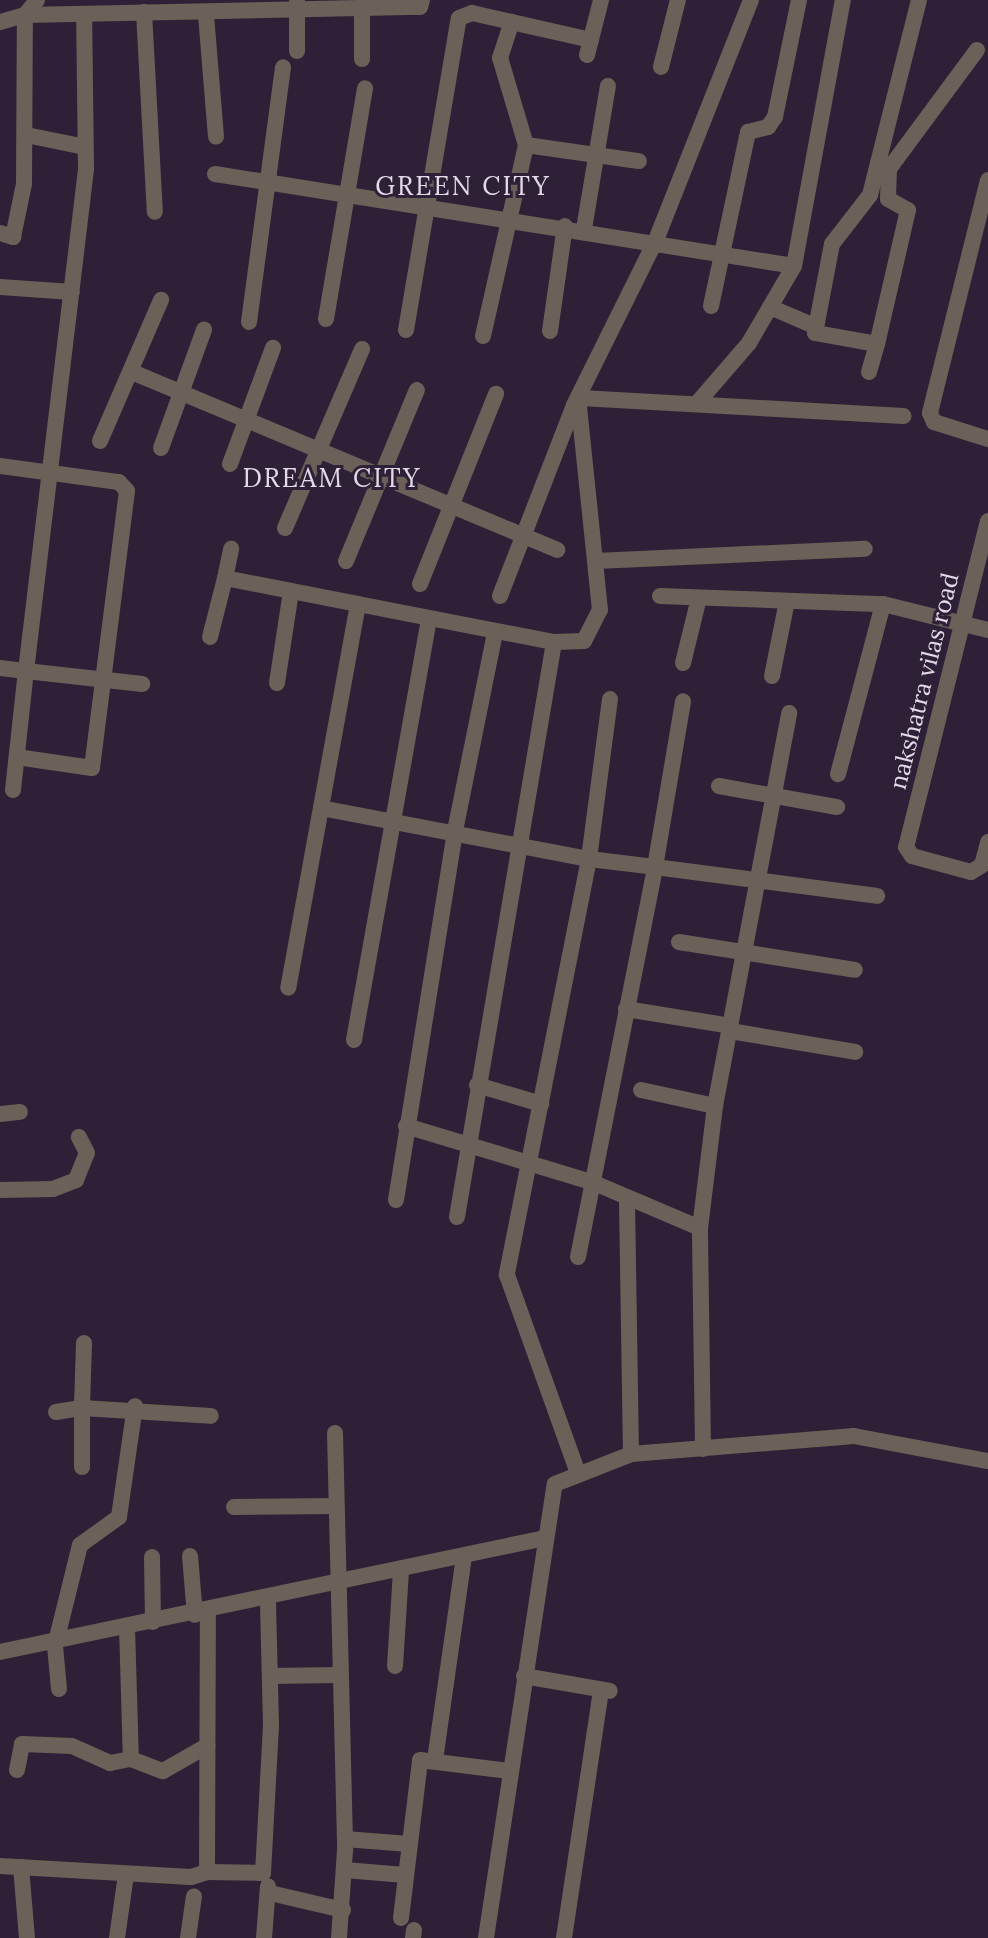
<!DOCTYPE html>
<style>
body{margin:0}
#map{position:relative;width:988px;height:1938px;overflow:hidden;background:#2e2137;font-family:Lora,serif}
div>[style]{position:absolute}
.minor>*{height:16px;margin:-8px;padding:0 8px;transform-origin:8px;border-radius:8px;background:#6b6158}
span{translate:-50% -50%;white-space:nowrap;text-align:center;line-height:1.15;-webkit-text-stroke:6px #2e2137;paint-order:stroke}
.street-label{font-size:24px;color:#e2dae9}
.neighbourhood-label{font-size:26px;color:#e2dae9;letter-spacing:2px}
</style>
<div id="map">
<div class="minor">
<div style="left:297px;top:2px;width:49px;rotate:90deg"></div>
<div style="left:362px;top:8px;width:51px;rotate:90deg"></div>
<div style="left:144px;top:12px;width:200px;rotate:86.9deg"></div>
<div style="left:206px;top:15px;width:122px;rotate:85.3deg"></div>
<div style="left:0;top:22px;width:26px;rotate:-16deg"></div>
<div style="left:25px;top:15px;width:395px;rotate:-1.2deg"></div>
<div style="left:420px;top:7px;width:7px;rotate:-74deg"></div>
<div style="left:587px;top:55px;width:57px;rotate:-75.7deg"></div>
<div style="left:661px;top:67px;width:69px;rotate:-75.8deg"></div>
<div style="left:26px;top:135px;width:60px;rotate:11.5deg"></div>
<div style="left:526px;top:145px;width:114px;rotate:8.1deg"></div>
<div style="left:889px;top:169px;width:30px;rotate:92deg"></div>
<div style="left:888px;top:199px;width:23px;rotate:29deg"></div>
<div style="left:908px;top:210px;width:138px;rotate:103deg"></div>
<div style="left:877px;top:344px;width:63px;rotate:-169.9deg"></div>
<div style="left:815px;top:333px;width:91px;rotate:-79.2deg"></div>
<div style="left:832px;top:244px;width:62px;rotate:-52.2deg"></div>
<div style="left:870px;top:195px;width:201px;rotate:-75.9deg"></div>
<div style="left:215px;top:174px;width:586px;rotate:9.03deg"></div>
<div style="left:883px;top:177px;width:158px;rotate:-53.5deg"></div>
<div style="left:988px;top:180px;width:240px;rotate:104deg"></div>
<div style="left:930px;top:413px;width:10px;rotate:66deg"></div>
<div style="left:934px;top:422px;width:57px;rotate:17.5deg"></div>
<div style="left:584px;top:229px;width:145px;rotate:-80.5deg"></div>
<div style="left:0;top:233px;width:14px;rotate:17deg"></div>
<div style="left:13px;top:237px;width:54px;rotate:-78.3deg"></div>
<div style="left:24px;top:184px;width:169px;rotate:-89.7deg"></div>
<div style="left:25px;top:15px;width:19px;rotate:-51deg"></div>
<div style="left:0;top:287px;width:72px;rotate:4deg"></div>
<div style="left:711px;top:306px;width:178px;rotate:-78deg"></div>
<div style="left:748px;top:132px;width:21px;rotate:-14deg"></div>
<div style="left:768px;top:127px;width:12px;rotate:-55deg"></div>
<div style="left:775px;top:117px;width:119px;rotate:-78.4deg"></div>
<div style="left:770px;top:307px;width:46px;rotate:23.2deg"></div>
<div style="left:326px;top:319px;width:234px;rotate:-80.4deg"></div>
<div style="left:249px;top:322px;width:257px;rotate:-82.4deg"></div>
<div style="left:406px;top:330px;width:316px;rotate:-80.4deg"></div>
<div style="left:459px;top:18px;width:14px;rotate:-21deg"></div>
<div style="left:472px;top:13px;width:122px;rotate:12.8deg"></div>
<div style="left:550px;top:331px;width:106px;rotate:-81.9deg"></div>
<div style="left:483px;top:336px;width:196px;rotate:-77.3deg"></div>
<div style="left:526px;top:145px;width:91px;rotate:-106.6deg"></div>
<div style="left:500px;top:58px;width:38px;rotate:-72deg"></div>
<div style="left:132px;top:372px;width:461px;rotate:22.7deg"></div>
<div style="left:869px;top:372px;width:29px;rotate:-74deg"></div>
<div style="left:581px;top:398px;width:323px;rotate:3.2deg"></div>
<div style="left:699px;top:401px;width:77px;rotate:-49.2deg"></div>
<div style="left:749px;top:343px;width:89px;rotate:-59.7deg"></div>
<div style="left:794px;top:266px;width:270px;rotate:-79.6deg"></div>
<div style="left:100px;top:441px;width:154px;rotate:-66.6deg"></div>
<div style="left:161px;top:448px;width:126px;rotate:-70deg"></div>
<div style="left:230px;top:464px;width:124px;rotate:-69.7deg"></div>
<div style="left:0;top:466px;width:120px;rotate:7.7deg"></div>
<div style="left:119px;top:482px;width:12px;rotate:48deg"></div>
<div style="left:127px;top:491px;width:279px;rotate:97.2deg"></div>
<div style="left:92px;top:768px;width:76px;rotate:-171.7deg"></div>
<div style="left:988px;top:521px;width:336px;rotate:104.1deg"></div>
<div style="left:906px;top:847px;width:11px;rotate:56deg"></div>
<div style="left:912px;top:856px;width:61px;rotate:15.2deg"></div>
<div style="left:971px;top:872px;width:13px;rotate:-32deg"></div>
<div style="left:982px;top:865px;width:24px;rotate:-75deg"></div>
<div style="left:285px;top:528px;width:195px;rotate:-66.7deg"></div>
<div style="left:346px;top:561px;width:185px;rotate:-67.5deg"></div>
<div style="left:596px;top:561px;width:269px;rotate:-2.6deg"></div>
<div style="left:225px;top:578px;width:30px;rotate:-78deg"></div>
<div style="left:420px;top:584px;width:205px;rotate:-68.2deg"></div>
<div style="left:500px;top:596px;width:205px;rotate:-68.8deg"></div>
<div style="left:574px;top:405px;width:184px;rotate:-63.6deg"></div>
<div style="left:656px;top:240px;width:258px;rotate:-68.4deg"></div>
<div style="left:660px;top:596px;width:223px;rotate:2.1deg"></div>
<div style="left:883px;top:604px;width:176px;rotate:104.8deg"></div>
<div style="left:358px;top:604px;width:200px;rotate:11deg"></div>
<div style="left:554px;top:642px;width:30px;rotate:-2deg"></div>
<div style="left:584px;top:641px;width:35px;rotate:-63deg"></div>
<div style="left:600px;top:610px;width:214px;rotate:-95.9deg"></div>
<div style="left:883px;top:604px;width:108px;rotate:13.9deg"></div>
<div style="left:210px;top:637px;width:61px;rotate:-75.7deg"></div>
<div style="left:225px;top:578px;width:136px;rotate:11.1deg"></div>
<div style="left:358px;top:604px;width:390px;rotate:100.3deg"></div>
<div style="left:683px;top:663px;width:67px;rotate:-76.2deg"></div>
<div style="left:0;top:668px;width:26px;rotate:7deg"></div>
<div style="left:26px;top:671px;width:506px;rotate:-83.18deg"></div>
<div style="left:86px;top:169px;width:155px;rotate:-90.7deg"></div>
<div style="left:772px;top:676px;width:76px;rotate:-78.7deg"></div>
<div style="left:277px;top:683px;width:93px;rotate:-81.3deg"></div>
<div style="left:610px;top:699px;width:161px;rotate:97.5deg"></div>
<div style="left:589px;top:859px;width:66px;rotate:6.9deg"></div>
<div style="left:655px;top:867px;width:168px;rotate:-80.4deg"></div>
<div style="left:719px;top:786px;width:120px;rotate:10.1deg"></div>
<div style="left:13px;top:790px;width:120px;rotate:-83.8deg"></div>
<div style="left:26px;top:671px;width:117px;rotate:6.4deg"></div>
<div style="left:321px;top:808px;width:273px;rotate:10.8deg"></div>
<div style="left:589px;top:859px;width:424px;rotate:101.2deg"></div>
<div style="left:507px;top:1275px;width:208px;rotate:70.3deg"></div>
<div style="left:679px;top:942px;width:178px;rotate:9deg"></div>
<div style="left:626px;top:1009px;width:106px;rotate:9.2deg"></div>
<div style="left:730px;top:1031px;width:127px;rotate:9.5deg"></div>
<div style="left:354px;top:1040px;width:428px;rotate:-79.9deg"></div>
<div style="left:477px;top:1085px;width:67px;rotate:16.5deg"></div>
<div style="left:641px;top:1090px;width:76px;rotate:12.2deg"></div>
<div style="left:0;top:1114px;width:20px;rotate:-6deg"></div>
<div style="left:406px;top:1126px;width:194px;rotate:16.8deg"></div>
<div style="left:592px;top:1182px;width:117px;rotate:23.1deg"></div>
<div style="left:0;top:1190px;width:53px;rotate:-1.1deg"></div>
<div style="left:53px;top:1189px;width:25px;rotate:-21deg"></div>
<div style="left:76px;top:1180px;width:29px;rotate:-68deg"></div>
<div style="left:87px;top:1153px;width:18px;rotate:-117deg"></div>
<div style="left:396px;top:1200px;width:374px;rotate:-80.9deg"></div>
<div style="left:455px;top:831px;width:203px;rotate:-78.6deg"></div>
<div style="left:627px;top:1201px;width:253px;rotate:89.1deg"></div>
<div style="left:457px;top:1217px;width:583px;rotate:-80.42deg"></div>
<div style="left:578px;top:1257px;width:398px;rotate:-78.8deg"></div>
<div style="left:655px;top:867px;width:224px;rotate:7.4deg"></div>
<div style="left:84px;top:1343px;width:65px;rotate:91.8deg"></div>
<div style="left:82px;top:1408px;width:129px;rotate:3.5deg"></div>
<div style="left:56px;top:1412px;width:26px;rotate:-9deg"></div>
<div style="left:82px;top:1408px;width:59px;rotate:90deg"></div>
<div style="left:335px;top:1433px;width:417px;rotate:88.6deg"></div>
<div style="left:345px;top:1850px;width:88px;rotate:93.9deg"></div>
<div style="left:703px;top:1449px;width:221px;rotate:-90.8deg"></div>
<div style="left:700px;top:1228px;width:123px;rotate:-83deg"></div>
<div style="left:715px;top:1106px;width:400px;rotate:-79.3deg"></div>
<div style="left:234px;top:1507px;width:102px;rotate:-0.6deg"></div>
<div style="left:190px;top:1556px;width:59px;rotate:85.2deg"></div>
<div style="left:152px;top:1557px;width:65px;rotate:89.1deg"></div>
<div style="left:127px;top:1627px;width:132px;rotate:88.3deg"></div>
<div style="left:131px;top:1759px;width:34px;rotate:21deg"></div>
<div style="left:163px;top:1771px;width:51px;rotate:-29.6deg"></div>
<div style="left:0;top:1652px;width:557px;rotate:-11.81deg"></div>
<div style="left:395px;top:1666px;width:95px;rotate:-86.4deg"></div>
<div style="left:270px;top:1676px;width:70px;rotate:-0.8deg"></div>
<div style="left:524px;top:1676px;width:87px;rotate:9.9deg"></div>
<div style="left:59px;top:1689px;width:43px;rotate:-95.3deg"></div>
<div style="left:55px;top:1646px;width:104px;rotate:-76.1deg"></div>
<div style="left:80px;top:1545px;width:48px;rotate:-35.7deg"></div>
<div style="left:119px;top:1517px;width:112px;rotate:-81.8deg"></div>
<div style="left:435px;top:1760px;width:205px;rotate:-81.9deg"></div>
<div style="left:17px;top:1770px;width:26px;rotate:-79deg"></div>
<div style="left:22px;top:1744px;width:50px;rotate:2.3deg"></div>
<div style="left:72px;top:1746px;width:42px;rotate:24.1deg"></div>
<div style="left:110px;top:1763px;width:21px;rotate:-11deg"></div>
<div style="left:345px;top:1839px;width:64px;rotate:4.5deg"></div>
<div style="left:0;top:1866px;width:191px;rotate:3.3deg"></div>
<div style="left:191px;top:1877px;width:17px;rotate:-17deg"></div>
<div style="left:207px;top:1872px;width:259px;rotate:-89.8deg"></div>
<div style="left:21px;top:1867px;width:71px;rotate:85.2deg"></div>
<div style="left:345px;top:1870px;width:60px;rotate:4.8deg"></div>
<div style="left:207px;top:1872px;width:56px;rotate:1deg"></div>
<div style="left:263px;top:1873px;width:147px;rotate:-86.9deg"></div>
<div style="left:271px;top:1726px;width:126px;rotate:-91.4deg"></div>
<div style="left:270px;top:1893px;width:75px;rotate:13.1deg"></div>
<div style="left:401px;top:1918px;width:159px;rotate:-83.1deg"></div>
<div style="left:420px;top:1760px;width:90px;rotate:7deg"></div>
<div style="left:117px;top:1938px;width:64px;rotate:-81.9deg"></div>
<div style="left:188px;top:1938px;width:42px;rotate:-81.9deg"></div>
<div style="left:264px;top:1938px;width:52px;rotate:-85.6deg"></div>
<div style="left:413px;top:1938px;width:8px;rotate:-83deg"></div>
<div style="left:486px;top:1938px;width:459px;rotate:-81.4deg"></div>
<div style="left:555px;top:1484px;width:82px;rotate:-21.5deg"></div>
<div style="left:631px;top:1454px;width:224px;rotate:-4.6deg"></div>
<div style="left:854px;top:1436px;width:136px;rotate:10.6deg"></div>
<div style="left:564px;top:1938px;width:251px;rotate:-81.5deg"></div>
</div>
<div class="street-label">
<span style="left:924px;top:681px;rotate:-76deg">nakshatra vilas road</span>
</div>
<div class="neighbourhood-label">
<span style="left:463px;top:186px">GREEN CITY</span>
<span style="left:332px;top:478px">DREAM CITY</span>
</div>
</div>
